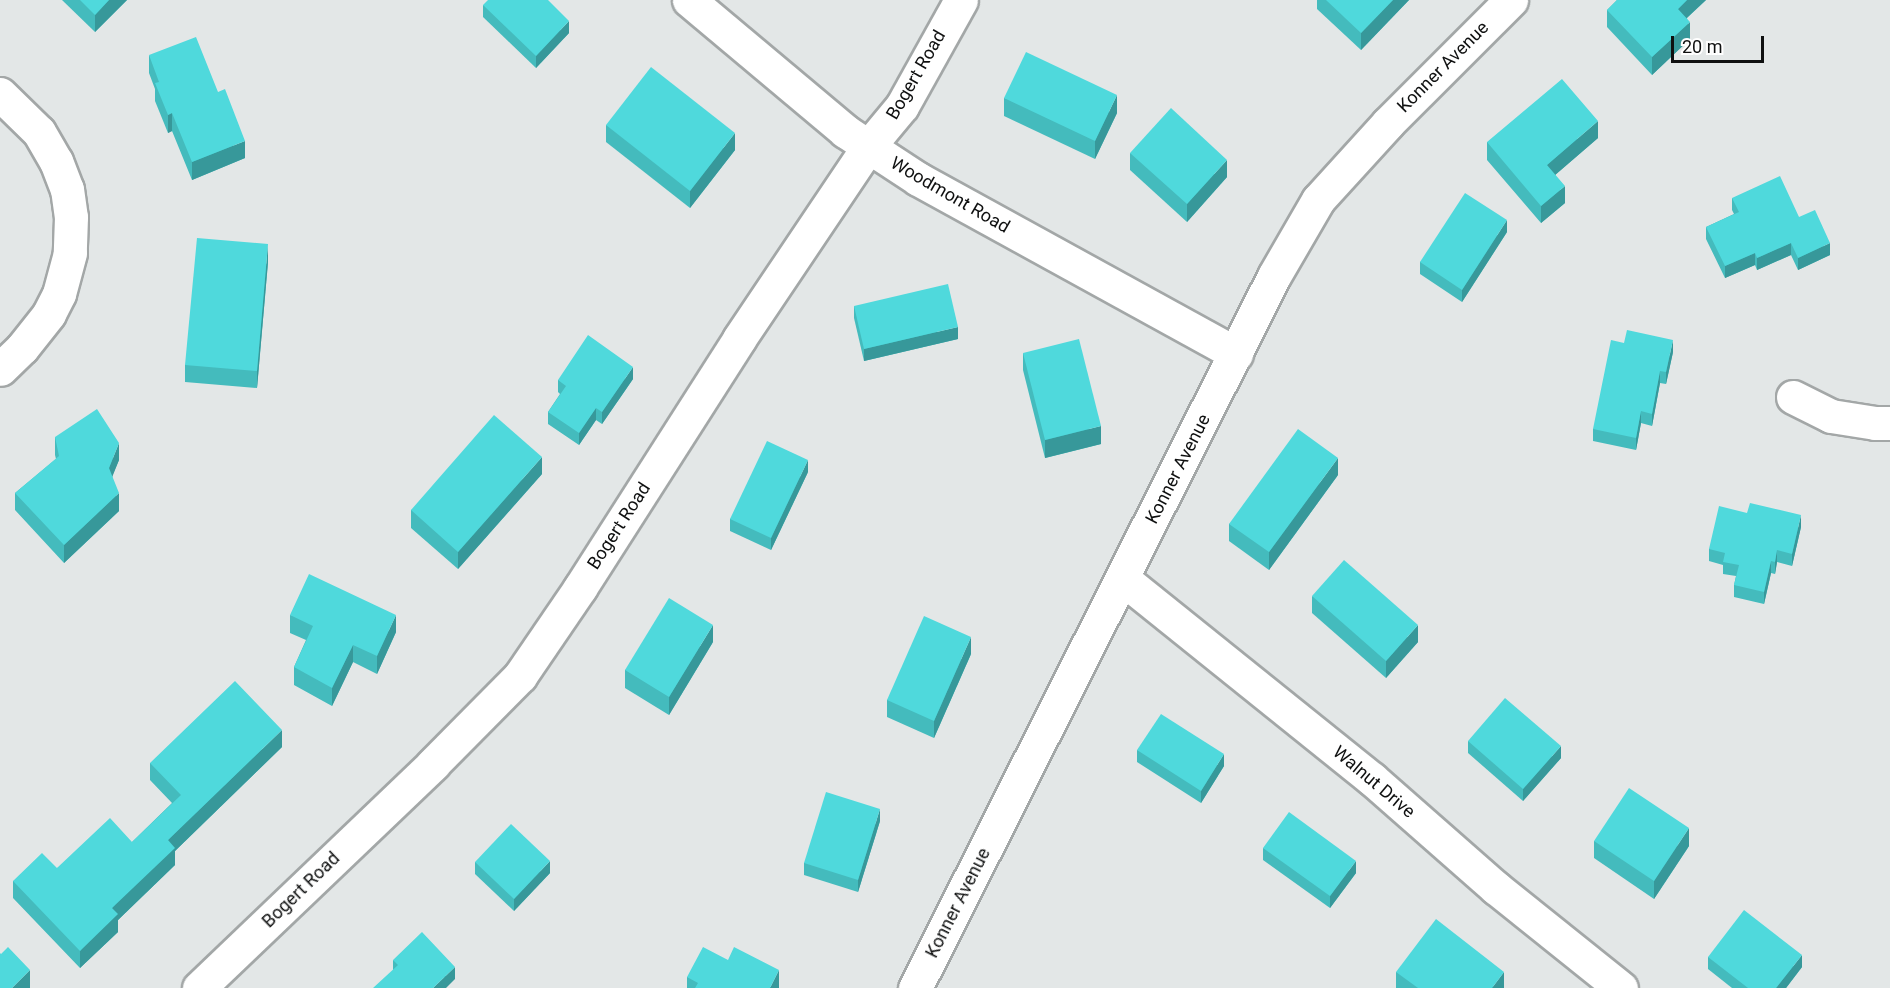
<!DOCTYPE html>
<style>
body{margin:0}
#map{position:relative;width:1890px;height:988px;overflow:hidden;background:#e3e7e7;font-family:Roboto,sans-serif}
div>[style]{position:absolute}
.roads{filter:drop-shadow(2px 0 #a3a7a7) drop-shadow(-2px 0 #a3a7a7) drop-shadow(0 2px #a3a7a7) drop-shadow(0 -2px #a3a7a7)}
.street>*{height:33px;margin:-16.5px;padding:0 16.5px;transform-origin:16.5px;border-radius:16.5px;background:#fff}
.wall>*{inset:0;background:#44bbbd}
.shaded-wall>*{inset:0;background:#37989a}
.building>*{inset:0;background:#4fd9dc}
span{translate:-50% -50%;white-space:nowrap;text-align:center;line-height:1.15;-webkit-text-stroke:6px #fff;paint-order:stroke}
.street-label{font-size:18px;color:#0f1010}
.scale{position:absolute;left:1671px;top:36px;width:93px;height:27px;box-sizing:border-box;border:3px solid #0f1010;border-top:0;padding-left:8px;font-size:18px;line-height:21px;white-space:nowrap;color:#0f1010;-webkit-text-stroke:4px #fff;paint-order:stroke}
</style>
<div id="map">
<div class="roads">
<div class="street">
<div style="left:689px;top:0;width:204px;rotate:40deg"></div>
<div style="left:845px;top:131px;width:87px;rotate:33.3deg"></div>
<div style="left:918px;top:179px;width:363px;rotate:28.8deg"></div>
<div style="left:0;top:94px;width:54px;rotate:44.3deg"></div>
<div style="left:39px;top:132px;width:34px;rotate:60deg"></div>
<div style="left:56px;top:161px;width:30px;rotate:69deg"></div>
<div style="left:67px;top:189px;width:28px;rotate:82deg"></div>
<div style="left:71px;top:217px;width:36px;rotate:92deg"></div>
<div style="left:70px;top:253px;width:42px;rotate:105deg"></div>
<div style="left:59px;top:294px;width:22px;rotate:117deg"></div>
<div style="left:49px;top:314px;width:43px;rotate:128.5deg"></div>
<div style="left:22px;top:348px;width:30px;rotate:136deg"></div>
<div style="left:1793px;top:397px;width:42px;rotate:26.6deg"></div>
<div style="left:1831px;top:416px;width:45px;rotate:9deg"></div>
<div style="left:1875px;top:423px;width:15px"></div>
<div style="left:1123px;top:579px;width:319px;rotate:38.8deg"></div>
<div style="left:1372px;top:779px;width:165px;rotate:41.3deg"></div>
<div style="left:1496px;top:888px;width:160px;rotate:38.7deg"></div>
<div style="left:199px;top:988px;width:324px;rotate:-43.7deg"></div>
<div style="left:433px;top:764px;width:124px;rotate:-45.3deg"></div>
<div style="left:520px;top:676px;width:107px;rotate:-55.7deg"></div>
<div style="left:580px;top:588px;width:295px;rotate:-57.4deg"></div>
<div style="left:739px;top:339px;width:231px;rotate:-56.1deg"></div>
<div style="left:868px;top:147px;width:53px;rotate:-50.3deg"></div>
<div style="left:902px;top:106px;width:121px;rotate:-60.9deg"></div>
<div style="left:915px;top:988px;width:797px;rotate:-63.24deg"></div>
<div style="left:1274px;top:276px;width:88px;rotate:-59.9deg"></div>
<div style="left:1318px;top:200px;width:104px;rotate:-47.7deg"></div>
<div style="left:1388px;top:123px;width:174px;rotate:-45deg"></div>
</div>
</div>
<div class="wall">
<div style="clip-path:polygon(62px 0,127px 0,95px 32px)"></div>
<div style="clip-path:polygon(1317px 0,1409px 0,1361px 50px,1317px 9px)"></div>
<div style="clip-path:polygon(1617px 0,1706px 0,1687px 18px,1690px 39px,1652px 75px,1607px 27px,1607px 10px)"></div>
<div style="clip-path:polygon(483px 5px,569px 33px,536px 68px,483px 17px)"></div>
<div style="clip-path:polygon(149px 55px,245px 158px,192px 180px,172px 131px,168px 133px,155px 101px,155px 89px,149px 73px)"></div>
<div style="clip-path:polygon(1004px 98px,1117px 113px,1095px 159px,1004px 116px)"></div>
<div style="clip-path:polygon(606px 125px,735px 150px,690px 208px,606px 142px)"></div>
<div style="clip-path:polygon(1598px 138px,1555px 175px,1565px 203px,1541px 223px,1487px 160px,1487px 142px)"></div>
<div style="clip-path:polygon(1130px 153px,1227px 177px,1187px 222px,1130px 170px)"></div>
<div style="clip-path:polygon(1732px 198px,1799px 217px,1830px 255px,1798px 270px,1791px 255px,1757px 270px,1755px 265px,1725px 278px,1706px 239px,1706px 227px,1734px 214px,1732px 210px)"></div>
<div style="clip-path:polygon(1507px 232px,1462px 302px,1420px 274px,1420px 262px)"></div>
<div style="clip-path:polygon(268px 262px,257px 388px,185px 382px,185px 365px)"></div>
<div style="clip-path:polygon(854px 306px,958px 339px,864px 361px,854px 318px)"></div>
<div style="clip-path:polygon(1673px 352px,1666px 384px,1660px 383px,1652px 426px,1641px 423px,1636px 450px,1593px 441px,1593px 429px)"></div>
<div style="clip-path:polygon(1023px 353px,1101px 444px,1045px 458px,1023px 370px)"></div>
<div style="clip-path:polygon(633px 379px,602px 424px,596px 420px,579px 445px,548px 424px,548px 412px,560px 394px,558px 392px,558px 380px)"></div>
<div style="clip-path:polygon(55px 437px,119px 460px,112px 476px,119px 511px,64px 563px,15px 510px,15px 493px,56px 459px,55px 455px)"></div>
<div style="clip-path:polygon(808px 472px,771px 550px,730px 531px,730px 519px)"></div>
<div style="clip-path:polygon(542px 474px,458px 569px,411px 528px,411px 510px)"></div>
<div style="clip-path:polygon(1338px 475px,1269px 570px,1229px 541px,1229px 524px)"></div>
<div style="clip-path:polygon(1801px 527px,1792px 566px,1777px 562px,1775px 574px,1771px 573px,1764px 604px,1734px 597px,1734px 585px,1736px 576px,1723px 574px,1723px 565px,1709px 561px,1709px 549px)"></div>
<div style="clip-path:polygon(1312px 596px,1418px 642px,1386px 678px,1312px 613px)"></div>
<div style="clip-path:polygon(290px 615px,396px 632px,377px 674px,353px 662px,332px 706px,294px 685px,294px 667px,306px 640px,290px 633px)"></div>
<div style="clip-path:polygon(713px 642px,669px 715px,625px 688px,625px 670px)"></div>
<div style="clip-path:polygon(971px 654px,934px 738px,887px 717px,887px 700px)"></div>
<div style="clip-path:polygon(1468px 741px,1561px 758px,1523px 801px,1468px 753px)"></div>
<div style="clip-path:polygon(282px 747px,175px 851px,175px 865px,118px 920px,118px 932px,80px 968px,13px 898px,13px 881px,57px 868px,132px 842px,172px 803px,150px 780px,150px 763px)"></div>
<div style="clip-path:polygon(1137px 750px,1224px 766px,1201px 803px,1137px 762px)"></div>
<div style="clip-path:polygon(880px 821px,858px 892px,804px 875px,804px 863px)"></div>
<div style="clip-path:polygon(1594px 841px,1689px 846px,1654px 899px,1594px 858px)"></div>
<div style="clip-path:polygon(1263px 848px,1356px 873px,1330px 908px,1263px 860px)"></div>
<div style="clip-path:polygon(475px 862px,550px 873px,514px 911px,475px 874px)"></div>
<div style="clip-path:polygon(1708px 957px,1802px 967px,1786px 988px,1732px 988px,1708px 969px)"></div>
<div style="clip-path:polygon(393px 960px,455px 979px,393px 970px)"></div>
<div style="clip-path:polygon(1396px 972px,1504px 988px,1396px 988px)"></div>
<div style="clip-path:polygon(687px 977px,779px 988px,687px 988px)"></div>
</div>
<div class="shaded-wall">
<div style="clip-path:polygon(109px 0,127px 0,95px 32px,95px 15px)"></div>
<div style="clip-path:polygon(1393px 0,1409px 0,1361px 50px,1361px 33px)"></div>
<div style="clip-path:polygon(1687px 0,1706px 0,1678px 26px,1678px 9px)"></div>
<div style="clip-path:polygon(569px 21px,569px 33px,536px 68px,536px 56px)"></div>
<div style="clip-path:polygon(1690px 22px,1690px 39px,1652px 75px,1652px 57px)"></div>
<div style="clip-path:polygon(1117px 95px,1117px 113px,1095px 159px,1095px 141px)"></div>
<div style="clip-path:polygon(172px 113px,172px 131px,168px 133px,168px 115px)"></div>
<div style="clip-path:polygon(1598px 121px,1598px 138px,1547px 182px,1547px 165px)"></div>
<div style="clip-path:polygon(735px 133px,735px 150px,690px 208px,690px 191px)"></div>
<div style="clip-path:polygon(245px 141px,245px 158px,192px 180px,192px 162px)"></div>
<div style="clip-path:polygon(1227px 160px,1227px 177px,1187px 222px,1187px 204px)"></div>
<div style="clip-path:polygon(1565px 186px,1565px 203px,1541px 223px,1541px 206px)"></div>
<div style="clip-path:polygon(1507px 220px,1507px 232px,1462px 302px,1462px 290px)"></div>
<div style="clip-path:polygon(1791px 243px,1791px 255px,1757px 270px,1757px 258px)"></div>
<div style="clip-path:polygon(1830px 243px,1830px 255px,1798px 270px,1798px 258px)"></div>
<div style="clip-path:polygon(268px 244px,268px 262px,257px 388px,257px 371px)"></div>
<div style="clip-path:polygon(1755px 253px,1755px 265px,1725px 278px,1725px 266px)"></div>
<div style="clip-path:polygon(958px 327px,958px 339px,864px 361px,864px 349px)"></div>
<div style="clip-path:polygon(1673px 340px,1673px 352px,1666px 384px,1666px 372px)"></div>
<div style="clip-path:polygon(633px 367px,633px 379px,602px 424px,602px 412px)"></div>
<div style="clip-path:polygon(1660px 371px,1660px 383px,1652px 426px,1652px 414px)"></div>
<div style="clip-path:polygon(596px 408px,596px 420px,579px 445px,579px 433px)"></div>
<div style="clip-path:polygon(1641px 411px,1641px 423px,1636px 450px,1636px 438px)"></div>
<div style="clip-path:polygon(1101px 426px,1101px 444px,1045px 458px,1045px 440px)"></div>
<div style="clip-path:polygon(119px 443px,119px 460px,109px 485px,109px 468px)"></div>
<div style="clip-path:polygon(542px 457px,542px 474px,458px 569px,458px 552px)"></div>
<div style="clip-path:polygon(1338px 458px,1338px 475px,1269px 570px,1269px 552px)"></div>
<div style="clip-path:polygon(808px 460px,808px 472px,771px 550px,771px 538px)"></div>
<div style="clip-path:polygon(119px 493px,119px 511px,64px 563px,64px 545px)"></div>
<div style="clip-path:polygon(1801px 515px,1801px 527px,1792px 566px,1792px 554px)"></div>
<div style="clip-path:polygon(1777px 550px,1777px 562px,1775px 574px,1775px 562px)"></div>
<div style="clip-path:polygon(1771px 561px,1771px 573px,1764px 604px,1764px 592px)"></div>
<div style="clip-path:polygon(396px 615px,396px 632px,377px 674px,377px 656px)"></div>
<div style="clip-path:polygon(713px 625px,713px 642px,669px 715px,669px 697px)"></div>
<div style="clip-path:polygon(1418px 625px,1418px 642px,1386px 678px,1386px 661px)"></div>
<div style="clip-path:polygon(971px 637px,971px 654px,934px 738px,934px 721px)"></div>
<div style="clip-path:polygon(353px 645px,353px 662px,332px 706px,332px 688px)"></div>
<div style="clip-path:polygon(282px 730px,282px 747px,175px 851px,175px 865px,118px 920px,118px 932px,80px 968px,80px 951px,112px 908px,168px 840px)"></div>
<div style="clip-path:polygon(1561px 746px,1561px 758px,1523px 801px,1523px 789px)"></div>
<div style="clip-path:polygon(1224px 754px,1224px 766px,1201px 803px,1201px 791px)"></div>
<div style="clip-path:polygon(880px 809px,880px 821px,858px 892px,858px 880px)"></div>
<div style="clip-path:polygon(1689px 828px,1689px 846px,1654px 899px,1654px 881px)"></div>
<div style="clip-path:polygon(550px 861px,550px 873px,514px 911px,514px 899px)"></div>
<div style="clip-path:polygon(1356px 861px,1356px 873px,1330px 908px,1330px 896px)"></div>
<div style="clip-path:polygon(1802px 955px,1802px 967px,1786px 988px,1776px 988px)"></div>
<div style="clip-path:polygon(455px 967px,455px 979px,446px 988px,433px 988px)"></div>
<div style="clip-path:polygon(30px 970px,30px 988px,12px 988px)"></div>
<div style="clip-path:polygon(779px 970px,779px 988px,770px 988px)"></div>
<div style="clip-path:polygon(1504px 972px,1504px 988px,1492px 988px)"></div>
</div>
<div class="building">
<div style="clip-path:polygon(80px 0,109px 0,95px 15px)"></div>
<div style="clip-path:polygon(488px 0,548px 0,569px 21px,536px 56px,483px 5px)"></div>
<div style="clip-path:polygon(1326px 0,1393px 0,1361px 33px)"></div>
<div style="clip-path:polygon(1617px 0,1687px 0,1678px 9px,1690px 22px,1652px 57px,1607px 10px)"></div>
<div style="clip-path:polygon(196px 37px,218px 92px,225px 89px,245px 141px,192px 162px,172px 113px,168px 115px,155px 83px,159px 82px,149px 55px)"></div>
<div style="clip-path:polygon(1026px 52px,1117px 95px,1095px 141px,1004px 98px)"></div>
<div style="clip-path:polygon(651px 67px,735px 133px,690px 191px,606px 125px)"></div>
<div style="clip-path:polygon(1562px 79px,1598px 121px,1547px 165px,1565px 186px,1541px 206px,1487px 142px)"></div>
<div style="clip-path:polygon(1171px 108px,1227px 160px,1187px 204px,1130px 153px)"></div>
<div style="clip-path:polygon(1780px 176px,1799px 217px,1815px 210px,1830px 243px,1798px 258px,1791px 243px,1757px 258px,1755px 253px,1725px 266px,1706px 227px,1739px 212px,1732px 198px)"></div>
<div style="clip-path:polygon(1465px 193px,1507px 220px,1462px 290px,1420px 262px)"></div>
<div style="clip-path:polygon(197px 238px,268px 244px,257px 371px,185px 365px)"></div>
<div style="clip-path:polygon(948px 284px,958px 327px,864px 349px,854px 306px)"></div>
<div style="clip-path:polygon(1627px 330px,1673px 340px,1666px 372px,1660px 371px,1652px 414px,1641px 411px,1636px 438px,1593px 429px,1611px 340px,1624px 343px)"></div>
<div style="clip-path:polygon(588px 335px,633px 367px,602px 412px,596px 408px,579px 433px,548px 412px,566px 386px,558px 380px)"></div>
<div style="clip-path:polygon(1079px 339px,1101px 426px,1045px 440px,1023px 353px)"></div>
<div style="clip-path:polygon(97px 409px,119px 443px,109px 468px,119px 493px,64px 545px,15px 493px,59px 456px,55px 437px)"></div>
<div style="clip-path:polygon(494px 415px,542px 457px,458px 552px,411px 510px)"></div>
<div style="clip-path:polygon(1298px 429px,1338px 458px,1269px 552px,1229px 524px)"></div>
<div style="clip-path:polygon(767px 441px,808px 460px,771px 538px,730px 519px)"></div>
<div style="clip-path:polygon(1750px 503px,1801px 515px,1792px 554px,1777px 550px,1775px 562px,1771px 561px,1764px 592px,1734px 585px,1739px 565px,1723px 562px,1725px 553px,1709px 549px,1719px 506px,1747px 513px)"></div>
<div style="clip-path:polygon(1344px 560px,1418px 625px,1386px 661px,1312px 596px)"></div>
<div style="clip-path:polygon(309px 574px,396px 615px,377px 656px,353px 645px,332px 688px,294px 667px,313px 626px,290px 615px)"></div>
<div style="clip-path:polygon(669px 598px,713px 625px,669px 697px,625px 670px)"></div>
<div style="clip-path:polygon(924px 616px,971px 637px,934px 721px,887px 700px)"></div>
<div style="clip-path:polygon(235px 681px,282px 730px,168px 840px,175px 848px,112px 908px,118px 914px,80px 951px,13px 881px,42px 853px,57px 868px,110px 818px,132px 842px,181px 795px,150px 763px)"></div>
<div style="clip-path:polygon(1505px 698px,1561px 746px,1523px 789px,1468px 741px)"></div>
<div style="clip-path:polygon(1161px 714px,1224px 754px,1201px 791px,1137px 750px)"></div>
<div style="clip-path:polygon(1629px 788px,1689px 828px,1654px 881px,1594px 841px)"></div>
<div style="clip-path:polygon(826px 792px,880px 809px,858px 880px,804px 863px)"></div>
<div style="clip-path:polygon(1289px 812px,1356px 861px,1330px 896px,1263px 848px)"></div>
<div style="clip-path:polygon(511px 824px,550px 861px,514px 899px,475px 862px)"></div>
<div style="clip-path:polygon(1744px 910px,1802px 955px,1776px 988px,1748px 988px,1708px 957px)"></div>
<div style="clip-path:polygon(1436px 919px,1504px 972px,1492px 988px,1418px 988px,1396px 972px)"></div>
<div style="clip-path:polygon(422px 932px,455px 967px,433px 988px,373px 988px,398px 965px,393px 960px)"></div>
<div style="clip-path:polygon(8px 947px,30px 970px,12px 988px,0 988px,0 953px,1px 954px)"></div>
<div style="clip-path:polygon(703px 947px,728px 960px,734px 947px,779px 970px,770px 988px,695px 988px,698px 983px,687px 977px)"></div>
</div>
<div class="street-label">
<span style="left:1443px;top:67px;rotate:-45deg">Konner Avenue</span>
<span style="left:916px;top:75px;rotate:-60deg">Bogert Road</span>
<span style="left:950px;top:195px;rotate:30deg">Woodmont Road</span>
<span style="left:1178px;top:469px;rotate:-63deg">Konner Avenue</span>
<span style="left:619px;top:526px;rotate:-57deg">Bogert Road</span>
<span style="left:1374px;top:782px;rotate:40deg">Walnut Drive</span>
<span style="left:301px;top:890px;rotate:-44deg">Bogert Road</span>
<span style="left:958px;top:903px;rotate:-63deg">Konner Avenue</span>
</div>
<div class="scale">20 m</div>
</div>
